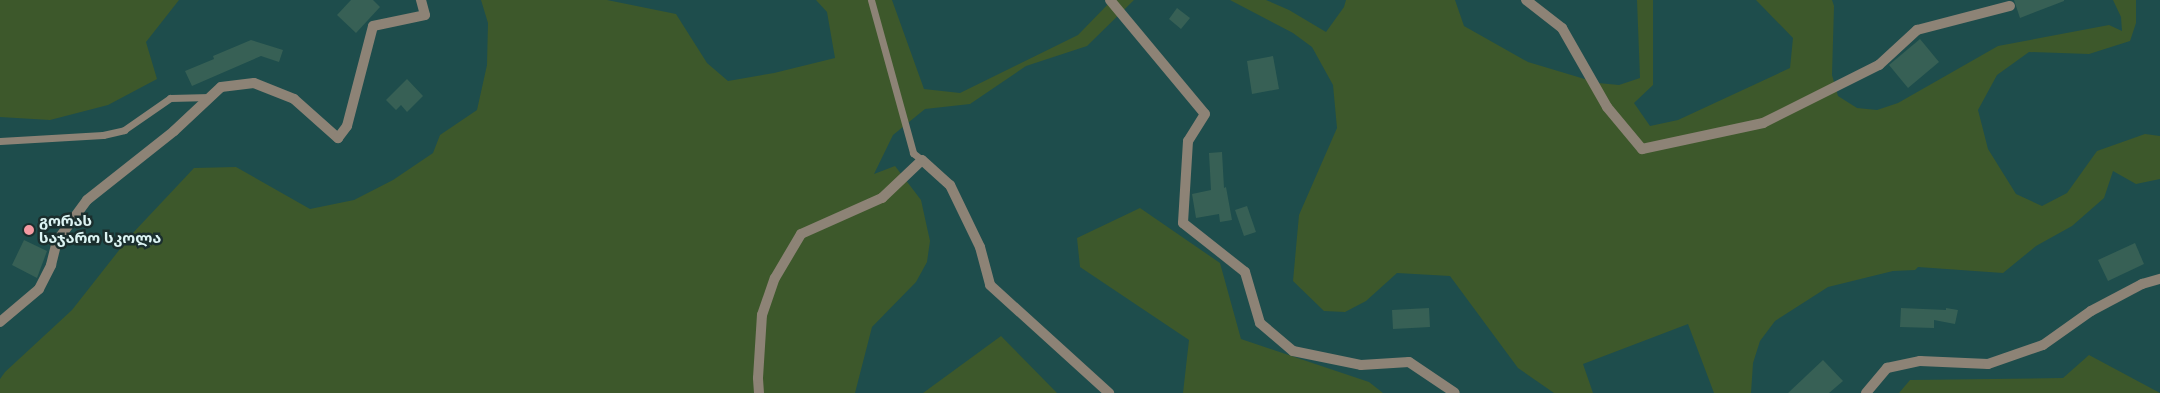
<!DOCTYPE html>
<meta charset="utf-8">
<style>
body{margin:0}
#map{position:relative;width:2160px;height:393px;overflow:hidden;background:#1e4d4c;font-family:"Roboto Serif","Noto Sans Georgian",serif}
div>[style]{position:absolute}
.green>*{inset:0;background:#3d582b}
.building>*{inset:0;background:#376055}
.service>*{height:7px;margin:-3.5px;padding:0 3.5px;transform-origin:3.5px;border-radius:3.5px;background:#8d8376}
.minor>*{height:10px;margin:-5px;padding:0 5px;transform-origin:5px;border-radius:5px;background:#8d8376}
.dots>*{width:14px;height:14px;translate:-50% -50%;box-sizing:border-box;border:2px solid #1b2f2e;border-radius:50%}
span{translate:-50% -50%;white-space:nowrap;text-align:center;line-height:1.15;-webkit-text-stroke:5px #1b2f2e;paint-order:stroke}
.poi-label{font-size:15px;color:#dcf4f3;font-weight:700}
.left{translate:0 -50%;text-align:left}
</style>
<div id="map">
<div class="green">
<div style="clip-path:polygon(0 0,179px 0,146px 42px,157px 79px,108px 105px,50px 120px,0 117px)"></div>
<div style="clip-path:polygon(481px 0,607px 0,676px 14px,707px 63px,728px 81px,774px 73px,835px 58px,827px 12px,816px 0,892px 0,924px 89px,960px 93px,1078px 35px,1112px 0,1134px 0,1087px 46px,1026px 66px,970px 104px,925px 109px,893px 135px,874px 174px,895px 166px,921px 200px,930px 241px,927px 262px,916px 282px,872px 327px,855px 393px,0 393px,0 379px,5px 372px,72px 310px,131px 235px,194px 168px,236px 167px,310px 209px,354px 200px,393px 180px,433px 153px,440px 135px,477px 110px,487px 65px,488px 23px)"></div>
<div style="clip-path:polygon(1230px 0,1266px 0,1289px 10px,1326px 32px,1344px 7px,1346px 0,1455px 0,1464px 26px,1528px 62px,1598px 83px,1619px 85px,1640px 78px,1637px 0,1653px 0,1653px 85px,1634px 103px,1650px 126px,1678px 120px,1790px 68px,1793px 38px,1756px 0,1832px 0,1834px 6px,1832px 75px,1838px 96px,1857px 108px,1877px 110px,1898px 103px,1998px 46px,2109px 25px,2122px 31px,2121px 17px,2113px 0,2136px 0,2136px 23px,2130px 41px,2089px 54px,2029px 52px,1997px 75px,1978px 110px,1988px 149px,2016px 194px,2042px 206px,2067px 193px,2097px 151px,2145px 134px,2160px 136px,2160px 179px,2136px 184px,2113px 171px,2104px 198px,2072px 226px,2036px 246px,2003px 273px,1918px 267px,1915px 270px,1893px 271px,1828px 287px,1775px 321px,1760px 341px,1753px 363px,1751px 393px,1714px 393px,1688px 324px,1583px 364px,1593px 393px,1554px 393px,1518px 368px,1450px 276px,1397px 273px,1366px 301px,1345px 312px,1324px 311px,1293px 281px,1299px 215px,1337px 128px,1333px 85px,1312px 47px,1293px 33px)"></div>
<div style="clip-path:polygon(1140px 208px,1220px 263px,1241px 339px,1369px 382px,1383px 393px,1183px 393px,1189px 340px,1080px 267px,1077px 238px)"></div>
<div style="clip-path:polygon(1001px 336px,1057px 393px,923px 393px)"></div>
<div style="clip-path:polygon(2089px 355px,2160px 393px,1899px 393px,1910px 380px,2063px 378px)"></div>
</div>
<div class="building">
<div style="clip-path:polygon(351px 0,373px 0,380px 7px,356px 33px,337px 15px)"></div>
<div style="clip-path:polygon(2014px 0,2064px 0,2064px 1px,2020px 18px)"></div>
<div style="clip-path:polygon(1177px 8px,1190px 18px,1181px 29px,1169px 19px)"></div>
<div style="clip-path:polygon(1920px 39px,1939px 62px,1908px 88px,1889px 65px)"></div>
<div style="clip-path:polygon(251px 40px,283px 50px,279px 62px,261px 56px,192px 86px,185px 71px,214px 59px,213px 56px)"></div>
<div style="clip-path:polygon(1273px 56px,1279px 89px,1252px 94px,1247px 61px)"></div>
<div style="clip-path:polygon(407px 79px,423px 96px,407px 112px,401px 105px,396px 110px,386px 100px)"></div>
<div style="clip-path:polygon(1222px 152px,1224px 188px,1226px 187px,1232px 220px,1220px 222px,1219px 214px,1196px 218px,1192px 194px,1211px 190px,1209px 153px)"></div>
<div style="clip-path:polygon(1247px 206px,1256px 232px,1244px 236px,1235px 210px)"></div>
<div style="clip-path:polygon(24px 240px,47px 251px,37px 278px,12px 265px)"></div>
<div style="clip-path:polygon(2135px 243px,2144px 264px,2108px 281px,2098px 260px)"></div>
<div style="clip-path:polygon(1429px 308px,1430px 327px,1393px 329px,1392px 310px)"></div>
<div style="clip-path:polygon(1901px 308px,1946px 310px,1946px 308px,1958px 310px,1955px 324px,1934px 320px,1934px 328px,1900px 327px)"></div>
<div style="clip-path:polygon(1823px 360px,1843px 381px,1829px 393px,1788px 393px)"></div>
</div>
<div class="service">
<div style="left:871px;top:0;width:159px;rotate:74.6deg"></div>
<div style="left:913px;top:153px;width:11px;rotate:38deg"></div>
<div style="left:0;top:141px;width:103px;rotate:-3.3deg"></div>
<div style="left:103px;top:135px;width:22px;rotate:-13deg"></div>
<div style="left:124px;top:130px;width:56px;rotate:-34.8deg"></div>
<div style="left:170px;top:98px;width:40px;rotate:-1.4deg"></div>
</div>
<div class="minor">
<div style="left:1110px;top:0;width:148px;rotate:50.2deg"></div>
<div style="left:1205px;top:114px;width:32px;rotate:122deg"></div>
<div style="left:1188px;top:141px;width:82px;rotate:93.5deg"></div>
<div style="left:1183px;top:223px;width:79px;rotate:38.3deg"></div>
<div style="left:1245px;top:272px;width:53px;rotate:73.6deg"></div>
<div style="left:1260px;top:323px;width:43px;rotate:40.3deg"></div>
<div style="left:1293px;top:351px;width:69px;rotate:11.6deg"></div>
<div style="left:1361px;top:365px;width:48px;rotate:-3.6deg"></div>
<div style="left:1409px;top:362px;width:55px;rotate:34deg"></div>
<div style="left:1526px;top:0;width:46px;rotate:37.9deg"></div>
<div style="left:1562px;top:28px;width:91px;rotate:60.3deg"></div>
<div style="left:1607px;top:107px;width:55px;rotate:50.2deg"></div>
<div style="left:1642px;top:149px;width:124px;rotate:-12.1deg"></div>
<div style="left:1763px;top:123px;width:130px;rotate:-26.6deg"></div>
<div style="left:1879px;top:65px;width:52px;rotate:-42.6deg"></div>
<div style="left:1917px;top:30px;width:96px;rotate:-14.5deg"></div>
<div style="left:0;top:322px;width:51px;rotate:-40.2deg"></div>
<div style="left:39px;top:289px;width:27px;rotate:-63deg"></div>
<div style="left:51px;top:265px;width:25px;rotate:-76deg"></div>
<div style="left:57px;top:241px;width:51px;rotate:-53.8deg"></div>
<div style="left:87px;top:200px;width:111px;rotate:-38.4deg"></div>
<div style="left:174px;top:131px;width:64px;rotate:-43.1deg"></div>
<div style="left:221px;top:87px;width:33px;rotate:-7deg"></div>
<div style="left:254px;top:83px;width:43px;rotate:21.8deg"></div>
<div style="left:294px;top:99px;width:59px;rotate:41.6deg"></div>
<div style="left:338px;top:138px;width:15px;rotate:-53deg"></div>
<div style="left:347px;top:126px;width:103px;rotate:-75.4deg"></div>
<div style="left:373px;top:26px;width:53px;rotate:-11.9deg"></div>
<div style="left:425px;top:15px;width:16px;rotate:-105deg"></div>
<div style="left:759px;top:393px;width:15px;rotate:-94deg"></div>
<div style="left:758px;top:378px;width:63px;rotate:-86.4deg"></div>
<div style="left:762px;top:315px;width:39px;rotate:-71deg"></div>
<div style="left:775px;top:278px;width:51px;rotate:-59.4deg"></div>
<div style="left:801px;top:234px;width:89px;rotate:-24deg"></div>
<div style="left:882px;top:198px;width:55px;rotate:-43.5deg"></div>
<div style="left:922px;top:160px;width:38px;rotate:42deg"></div>
<div style="left:950px;top:185px;width:69px;rotate:64.2deg"></div>
<div style="left:980px;top:247px;width:39px;rotate:75deg"></div>
<div style="left:990px;top:285px;width:161px;rotate:42.2deg"></div>
<div style="left:1866px;top:393px;width:33px;rotate:-50deg"></div>
<div style="left:1887px;top:368px;width:34px;rotate:-12deg"></div>
<div style="left:1920px;top:361px;width:68px;rotate:2.5deg"></div>
<div style="left:1988px;top:364px;width:58px;rotate:-19.1deg"></div>
<div style="left:2043px;top:345px;width:59px;rotate:-35.3deg"></div>
<div style="left:2091px;top:311px;width:58px;rotate:-27.9deg"></div>
<div style="left:2142px;top:284px;width:19px;rotate:-16deg"></div>
</div>
<div class="dots">
<div style="left:29px;top:230px;background:#f49aa2"></div>
</div>
<div class="poi-label">
<span class="left" style="left:39px;top:230px">გორას<br>საჯარო სკოლა</span>
</div>
</div>
